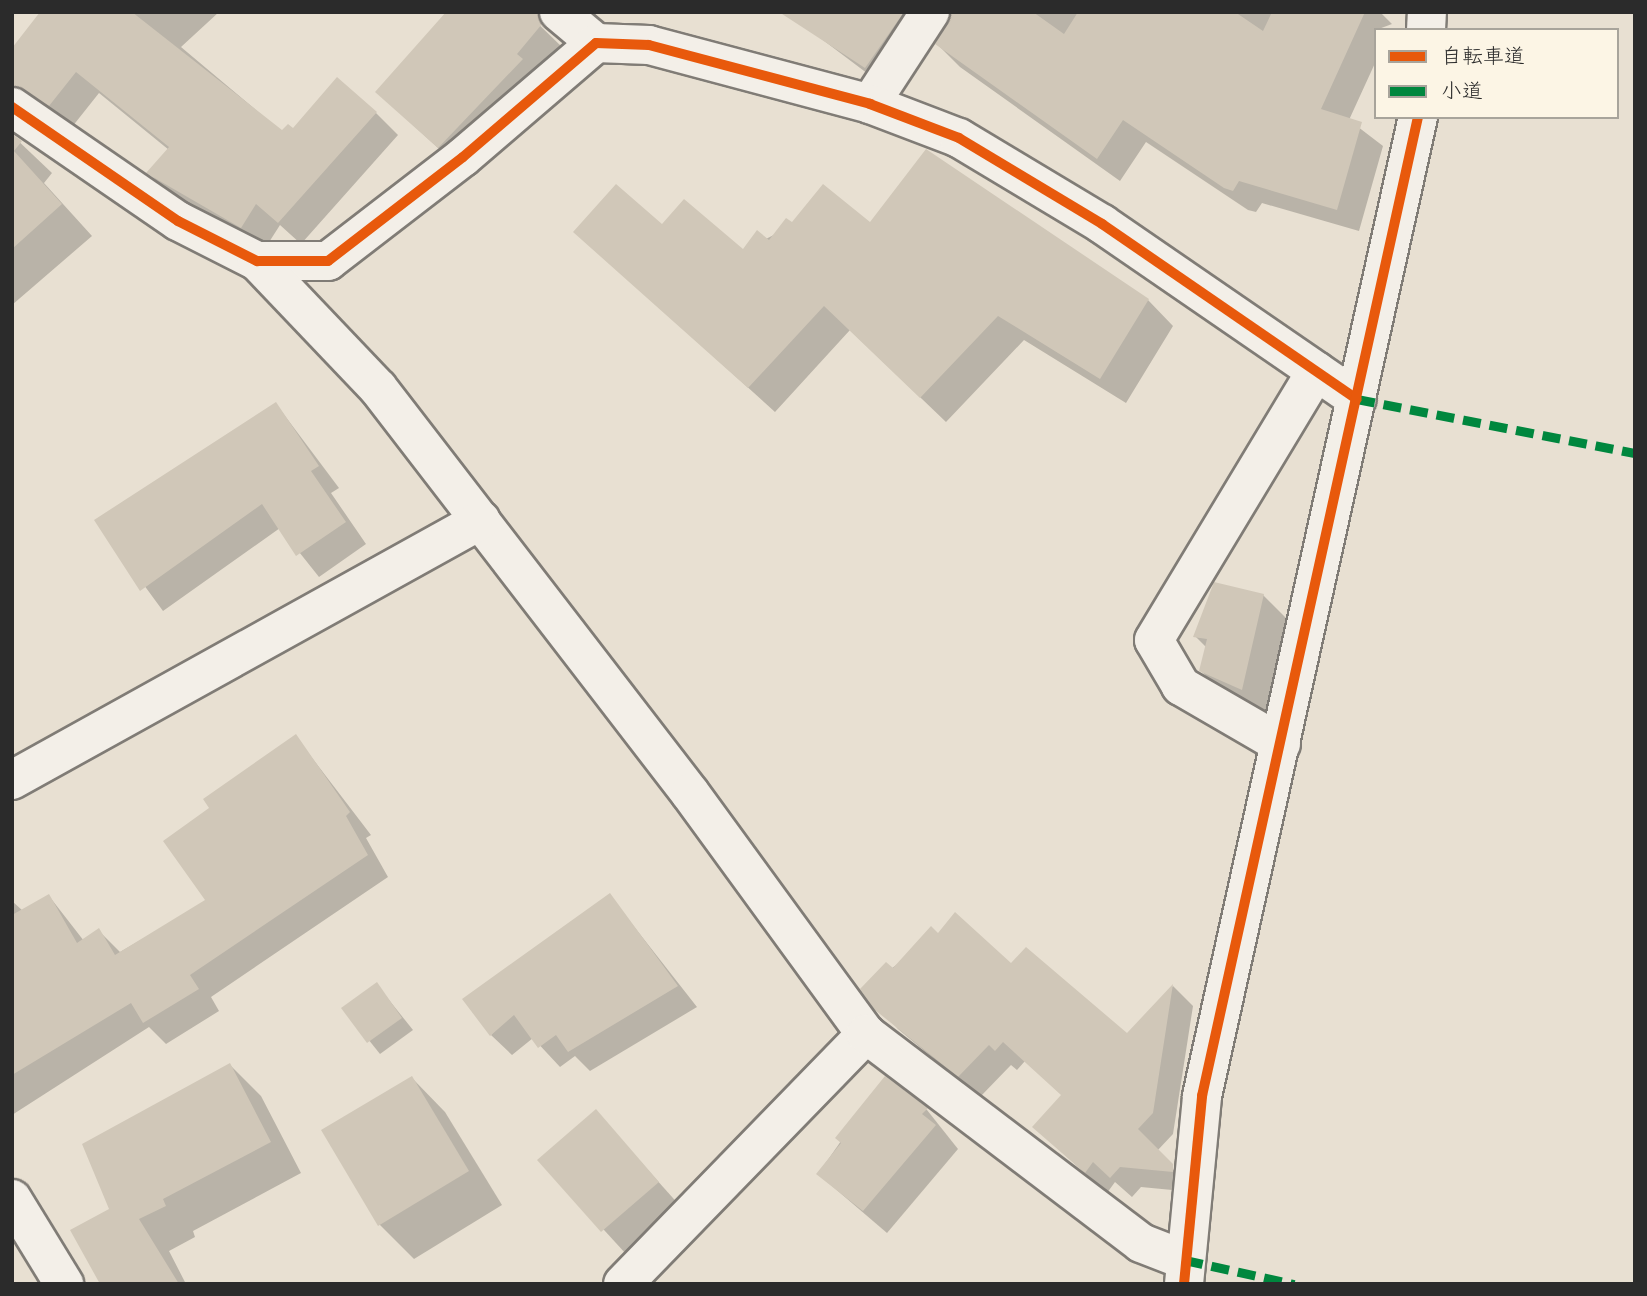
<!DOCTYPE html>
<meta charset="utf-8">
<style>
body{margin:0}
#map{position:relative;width:1647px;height:1296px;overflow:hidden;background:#e8e0d2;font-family:Kalam,"Klee One",sans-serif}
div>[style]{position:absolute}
.shadow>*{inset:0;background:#0003}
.building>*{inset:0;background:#d0c7b8}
.roads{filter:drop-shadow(2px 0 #807c76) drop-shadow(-2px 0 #807c76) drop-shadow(0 2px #807c76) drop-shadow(0 -2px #807c76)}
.minor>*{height:38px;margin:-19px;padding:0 19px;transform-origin:19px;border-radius:19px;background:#f3efe8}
.quiet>*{height:9px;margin-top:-4.5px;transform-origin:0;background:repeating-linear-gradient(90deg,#00873e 0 18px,transparent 0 27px)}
.cycleway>*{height:10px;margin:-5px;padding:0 5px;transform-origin:5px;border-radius:5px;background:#e8590c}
span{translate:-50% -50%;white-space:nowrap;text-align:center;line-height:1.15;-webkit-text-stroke:5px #fcf5e5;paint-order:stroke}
.frame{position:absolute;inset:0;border:14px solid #2b2b2b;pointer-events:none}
.legend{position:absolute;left:1374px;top:28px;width:245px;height:91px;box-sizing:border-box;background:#fcf5e5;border:2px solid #a8a49b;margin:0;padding:9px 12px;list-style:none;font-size:21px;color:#2b2b2b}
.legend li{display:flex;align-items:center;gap:14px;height:35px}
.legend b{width:35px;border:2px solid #a8a49b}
</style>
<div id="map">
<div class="shadow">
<div style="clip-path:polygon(42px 12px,219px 12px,181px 47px,282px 132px,376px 113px,398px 135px,301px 244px,280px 225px,264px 250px,171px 195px,149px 173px,169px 150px,99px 93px,72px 127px,13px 78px)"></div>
<div style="clip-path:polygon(526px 12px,563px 48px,461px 169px,377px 92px)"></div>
<div style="clip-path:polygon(828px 12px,1380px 12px,1392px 24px,1376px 30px,1376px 61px,1349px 120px,1383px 146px,1359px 231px,1262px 203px,1256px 212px,1248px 210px,1146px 142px,1120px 181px,960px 67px,937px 44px,953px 15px,944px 14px,888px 89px,815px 34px)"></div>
<div style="clip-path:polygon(12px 135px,52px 173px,44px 183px,92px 236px,12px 305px)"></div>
<div style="clip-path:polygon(870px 224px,1148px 300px,1173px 326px,1126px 403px,1024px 340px,946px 422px,850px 330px,775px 412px,576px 232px,662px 227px,743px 251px,793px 225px)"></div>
<div style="clip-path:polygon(276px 404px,339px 488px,331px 493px,366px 544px,319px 577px,280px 528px,163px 611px,97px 521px)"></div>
<div style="clip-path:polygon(1263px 595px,1287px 619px,1265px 713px,1225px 695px,1201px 671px,1207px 648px,1195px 636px)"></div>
<div style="clip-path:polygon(296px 737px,371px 835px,366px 838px,388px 877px,211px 997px,219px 1011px,166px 1044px,149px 1027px,12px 1115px,12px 901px,23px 911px,49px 896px,84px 941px,99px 931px,120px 952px,208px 901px,211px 808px)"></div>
<div style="clip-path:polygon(610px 896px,697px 1007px,590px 1071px,575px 1056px,560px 1067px,533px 1038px,512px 1055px,491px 1035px)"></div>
<div style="clip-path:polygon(938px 935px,1011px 965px,1127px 1035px,1173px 986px,1193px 1006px,1173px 1134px,1157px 1151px,1193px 1192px,1141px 1187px,1132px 1197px,1115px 1182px,1107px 1193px,1034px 1127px,1063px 1096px,1025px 1061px,1017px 1070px,1011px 1065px,980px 1097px,898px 1029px,863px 989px)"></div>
<div style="clip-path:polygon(377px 985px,413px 1030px,380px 1054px,344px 1009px)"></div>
<div style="clip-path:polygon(230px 1065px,261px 1096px,301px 1173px,193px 1231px,195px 1237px,169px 1251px,186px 1284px,103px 1284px,111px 1210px)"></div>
<div style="clip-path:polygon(412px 1078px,445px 1112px,502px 1205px,414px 1259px,380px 1225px,323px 1131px)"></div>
<div style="clip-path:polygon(885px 1078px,927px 1110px,958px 1149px,887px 1233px,818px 1174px)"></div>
<div style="clip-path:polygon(596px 1112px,681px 1207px,626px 1254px,540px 1160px)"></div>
</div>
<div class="building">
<div style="clip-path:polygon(40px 12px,132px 12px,282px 130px,288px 124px,293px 128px,337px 77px,377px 112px,278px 223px,256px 204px,241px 228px,146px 173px,169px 147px,76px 72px,49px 106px,12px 85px,12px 48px)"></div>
<div style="clip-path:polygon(446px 12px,538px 12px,542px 24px,517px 54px,523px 59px,438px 148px,375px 92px)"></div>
<div style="clip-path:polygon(779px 12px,904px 12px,865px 68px)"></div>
<div style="clip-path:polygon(952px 12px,1033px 12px,1064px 34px,1078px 12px,1235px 12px,1263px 31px,1272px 12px,1365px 12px,1321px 109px,1362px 122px,1337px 210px,1239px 181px,1233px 191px,1224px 188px,1123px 120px,1097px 159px,935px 44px)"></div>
<div style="clip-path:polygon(12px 134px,22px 141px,14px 151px,62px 204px,12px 249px)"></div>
<div style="clip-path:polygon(926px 149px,1149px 299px,1100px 379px,998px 316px,920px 398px,824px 306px,748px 388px,573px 232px,616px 184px,662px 224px,684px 199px,743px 249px,757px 230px,769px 240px,786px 218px,792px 222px,823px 184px,870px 222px)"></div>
<div style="clip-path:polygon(276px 402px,319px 466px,311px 471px,346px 522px,296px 556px,262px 504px,140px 591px,94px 520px)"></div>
<div style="clip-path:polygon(1214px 582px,1264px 594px,1242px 690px,1199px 671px,1207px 639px,1193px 637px)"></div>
<div style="clip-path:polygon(296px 734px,350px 812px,346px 816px,368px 855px,190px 975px,199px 989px,143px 1023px,131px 1003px,12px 1075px,12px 915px,49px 894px,77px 943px,99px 928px,115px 955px,205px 900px,163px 841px,209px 808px,203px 799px)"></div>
<div style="clip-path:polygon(610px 893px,678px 986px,568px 1052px,556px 1035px,538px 1048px,514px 1015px,490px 1036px,462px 999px)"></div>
<div style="clip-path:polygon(955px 912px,1011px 963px,1026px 947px,1127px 1033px,1173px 984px,1153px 1113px,1138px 1129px,1173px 1164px,1173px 1172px,1120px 1167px,1110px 1178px,1093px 1162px,1085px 1173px,1032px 1127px,1061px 1095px,1003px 1042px,995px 1051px,989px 1045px,958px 1077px,875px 1010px,860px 989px,886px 962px,893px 968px,931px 926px,938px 933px)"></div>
<div style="clip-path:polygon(377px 982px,402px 1018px,367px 1043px,341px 1008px)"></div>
<div style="clip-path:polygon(230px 1063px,271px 1142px,163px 1199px,166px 1206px,139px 1219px,179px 1284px,100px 1284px,70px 1230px,109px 1209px,82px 1144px)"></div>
<div style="clip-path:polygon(412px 1076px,469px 1171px,378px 1226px,321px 1130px)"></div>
<div style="clip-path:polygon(885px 1076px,928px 1108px,922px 1114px,936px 1125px,863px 1211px,816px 1174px,841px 1143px,835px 1138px)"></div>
<div style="clip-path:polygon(596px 1109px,659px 1182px,601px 1232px,537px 1160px)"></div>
</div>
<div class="roads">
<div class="minor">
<div style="left:559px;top:12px;width:48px;rotate:40deg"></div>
<div style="left:1426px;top:30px;width:18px;rotate:-87deg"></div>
<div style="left:870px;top:104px;width:110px;rotate:-56.9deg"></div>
<div style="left:12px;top:107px;width:201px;rotate:34.5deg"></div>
<div style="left:178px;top:221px;width:89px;rotate:26.9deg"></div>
<div style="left:257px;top:261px;width:71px"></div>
<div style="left:328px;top:261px;width:170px;rotate:-37.6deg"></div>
<div style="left:463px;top:157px;width:175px;rotate:-40.6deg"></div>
<div style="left:596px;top:43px;width:53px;rotate:2.2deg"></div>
<div style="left:649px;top:45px;width:229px;rotate:14.9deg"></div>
<div style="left:870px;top:104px;width:95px;rotate:20.9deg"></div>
<div style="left:959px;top:138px;width:167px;rotate:31deg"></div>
<div style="left:1102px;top:224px;width:309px;rotate:34.5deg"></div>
<div style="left:257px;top:261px;width:175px;rotate:46.4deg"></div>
<div style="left:378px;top:388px;width:511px;rotate:52.39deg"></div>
<div style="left:690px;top:793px;width:298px;rotate:53.9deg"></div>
<div style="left:1281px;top:744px;width:116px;rotate:-149.9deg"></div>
<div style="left:1181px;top:686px;width:53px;rotate:-120.4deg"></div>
<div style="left:1154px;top:640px;width:314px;rotate:-58.9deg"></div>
<div style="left:12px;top:780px;width:536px;rotate:-29deg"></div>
<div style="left:12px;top:1199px;width:100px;rotate:58.5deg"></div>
<div style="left:623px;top:1284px;width:349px;rotate:-45.8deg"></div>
<div style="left:866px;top:1034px;width:345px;rotate:37.2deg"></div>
<div style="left:1141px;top:1243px;width:47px;rotate:21.1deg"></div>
<div style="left:1184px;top:1284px;width:189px;rotate:-84.5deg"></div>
<div style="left:1202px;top:1096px;width:1003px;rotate:-77.56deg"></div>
</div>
</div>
<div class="quiet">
<div style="left:1357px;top:399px;width:283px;rotate:11deg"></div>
<div style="left:1185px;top:1260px;width:112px;rotate:12.4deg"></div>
</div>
<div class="cycleway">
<div style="left:12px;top:107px;width:201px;rotate:34.5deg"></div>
<div style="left:178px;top:221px;width:89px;rotate:26.9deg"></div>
<div style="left:257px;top:261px;width:71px"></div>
<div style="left:328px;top:261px;width:170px;rotate:-37.6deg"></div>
<div style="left:463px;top:157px;width:175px;rotate:-40.6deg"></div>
<div style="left:596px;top:43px;width:53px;rotate:2.2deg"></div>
<div style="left:649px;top:45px;width:229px;rotate:14.9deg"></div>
<div style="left:870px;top:104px;width:95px;rotate:20.9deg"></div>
<div style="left:959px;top:138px;width:167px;rotate:31deg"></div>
<div style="left:1102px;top:224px;width:309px;rotate:34.5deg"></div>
<div style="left:1184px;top:1284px;width:189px;rotate:-84.5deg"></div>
<div style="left:1202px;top:1096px;width:1003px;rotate:-77.56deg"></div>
</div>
<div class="frame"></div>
<ul class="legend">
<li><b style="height:9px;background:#e8590c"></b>自転車道</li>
<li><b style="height:9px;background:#00873e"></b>小道</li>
</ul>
</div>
